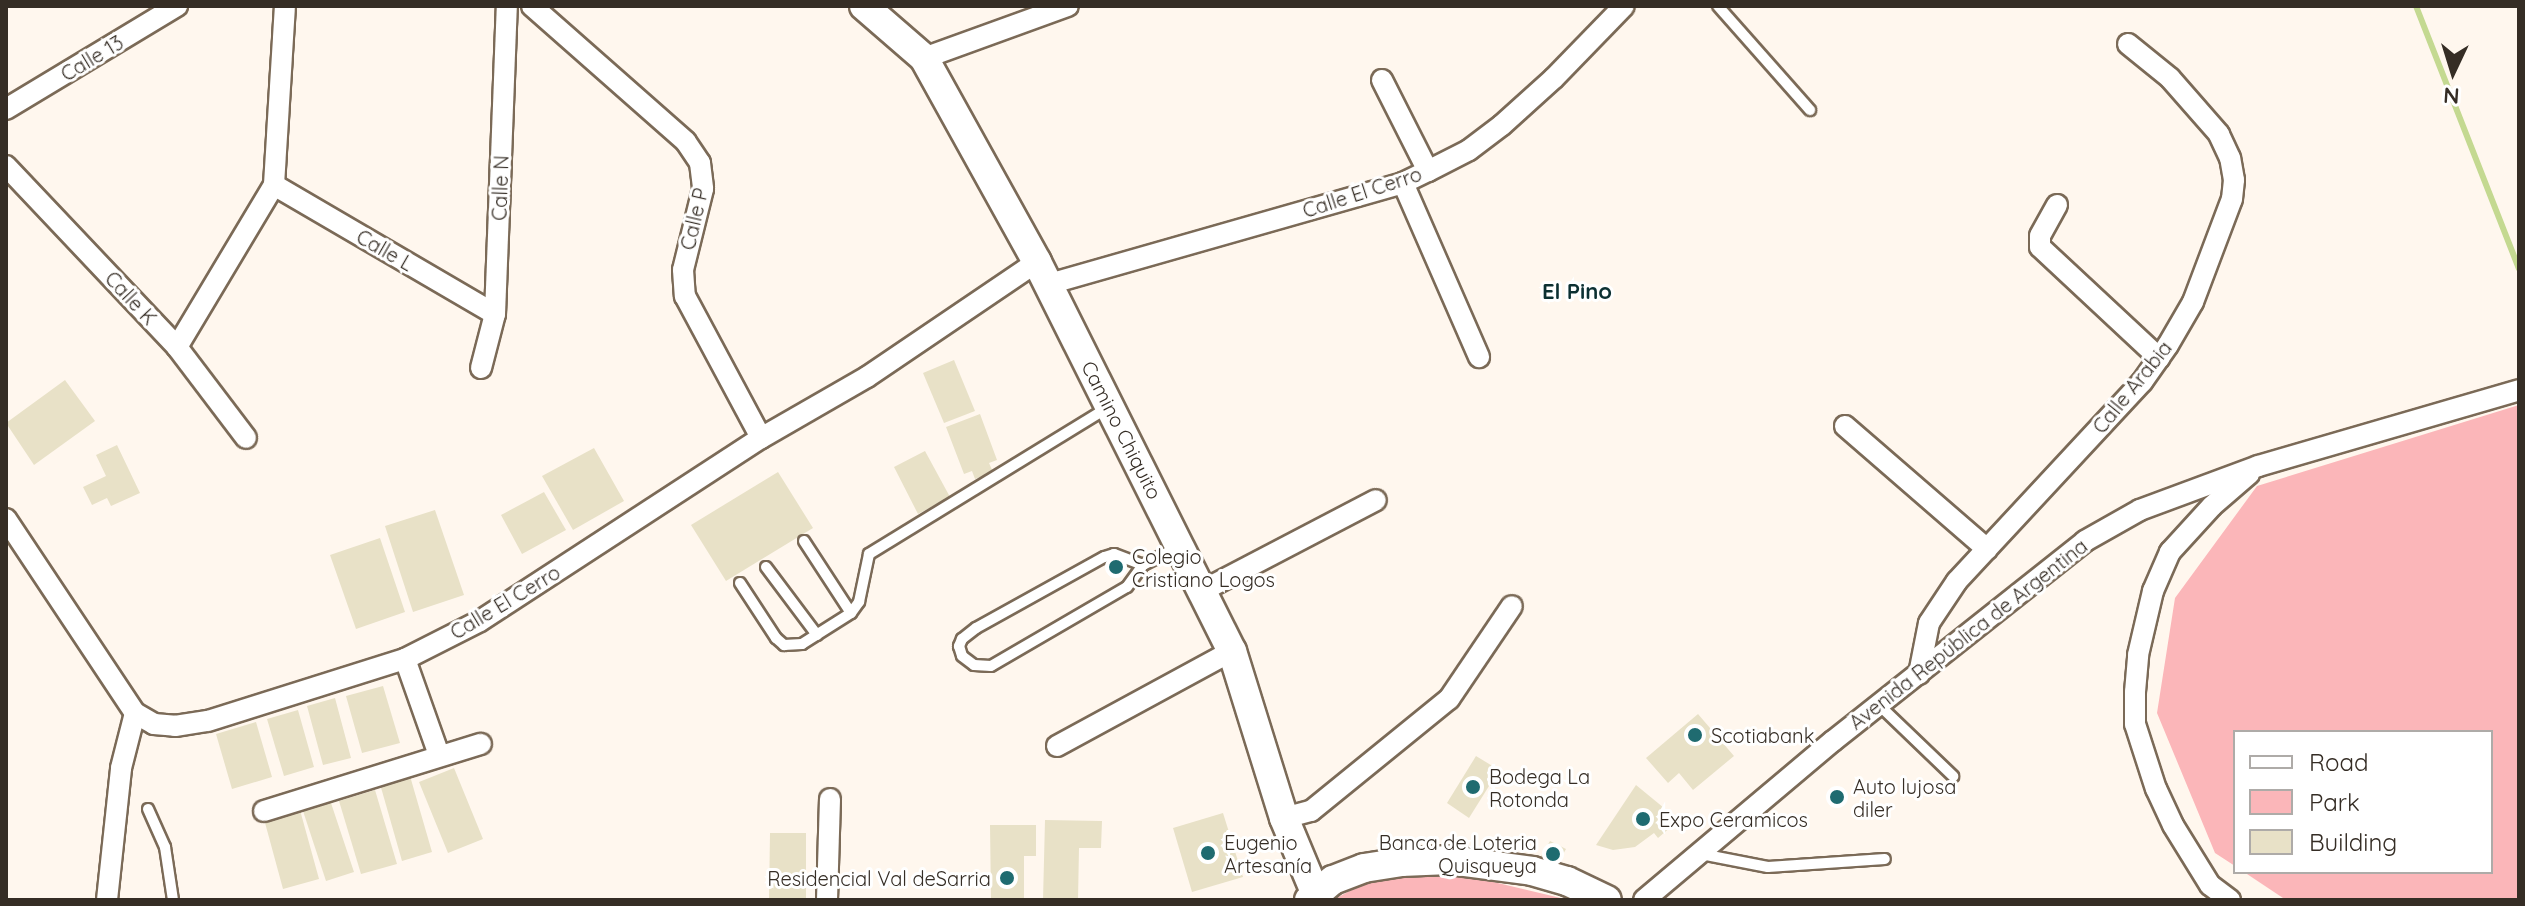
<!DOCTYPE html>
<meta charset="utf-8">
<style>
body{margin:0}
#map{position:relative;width:2525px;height:906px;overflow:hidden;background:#fff7ee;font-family:Quicksand,sans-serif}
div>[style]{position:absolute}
.green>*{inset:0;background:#fbb6b9}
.stream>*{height:6px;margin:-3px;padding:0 3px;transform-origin:3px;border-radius:3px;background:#c4d991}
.building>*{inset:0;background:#e8e1c7}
.roads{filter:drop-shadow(2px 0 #7b6a57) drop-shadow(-2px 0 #7b6a57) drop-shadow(0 2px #7b6a57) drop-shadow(0 -2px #7b6a57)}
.lane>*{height:10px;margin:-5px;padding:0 5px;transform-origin:5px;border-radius:5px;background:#fff}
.street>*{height:20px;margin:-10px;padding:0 10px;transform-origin:10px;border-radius:10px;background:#fff}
.secondary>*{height:28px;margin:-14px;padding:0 14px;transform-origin:14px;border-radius:14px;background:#fff}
.dots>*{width:22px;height:22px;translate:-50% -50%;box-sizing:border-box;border:4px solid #fff;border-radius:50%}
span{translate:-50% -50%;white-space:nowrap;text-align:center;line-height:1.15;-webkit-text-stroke:6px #fff;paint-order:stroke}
.street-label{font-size:20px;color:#352d25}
.poi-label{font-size:20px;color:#352d25}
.left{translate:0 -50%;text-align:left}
.right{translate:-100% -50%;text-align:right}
.neighbourhood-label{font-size:22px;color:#0c3032;font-weight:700}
.frame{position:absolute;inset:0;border:8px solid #352d25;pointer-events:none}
.legend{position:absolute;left:2233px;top:730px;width:260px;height:144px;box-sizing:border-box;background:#fff;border:2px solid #aeaba8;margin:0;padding:10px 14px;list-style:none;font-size:24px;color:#352d25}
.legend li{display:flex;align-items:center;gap:16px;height:40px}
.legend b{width:40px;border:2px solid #aeaba8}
.north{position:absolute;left:2413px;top:32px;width:80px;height:80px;-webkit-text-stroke:6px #fff;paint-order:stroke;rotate:184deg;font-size:22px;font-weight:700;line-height:32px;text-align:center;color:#352d25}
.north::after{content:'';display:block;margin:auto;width:28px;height:36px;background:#352d25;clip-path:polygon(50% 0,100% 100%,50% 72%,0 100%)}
</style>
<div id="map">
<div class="green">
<div style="clip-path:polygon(2519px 405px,2519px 900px,2286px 900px,2244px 872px,2491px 872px,2491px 732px,2235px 732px,2235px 866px,2215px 853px,2157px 713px,2175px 598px,2257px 486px)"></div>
<div style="clip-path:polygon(1456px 873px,1569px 900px,1333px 900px,1375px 877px)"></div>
</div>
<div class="stream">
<div style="left:2416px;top:6px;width:282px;rotate:68.6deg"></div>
</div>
<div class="building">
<div style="clip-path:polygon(954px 360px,975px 411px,944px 423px,923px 373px)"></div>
<div style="clip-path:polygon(65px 380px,95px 421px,34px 465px,6px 423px)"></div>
<div style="clip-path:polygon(980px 414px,997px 460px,989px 463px,993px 472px,975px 479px,972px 471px,964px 474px,946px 427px)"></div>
<div style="clip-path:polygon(117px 445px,140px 493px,111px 506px,107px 498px,92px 505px,83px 487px,106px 476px,96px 455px)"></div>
<div style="clip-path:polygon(594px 448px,624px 501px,573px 530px,542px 476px)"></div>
<div style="clip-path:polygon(925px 451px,950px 497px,918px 514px,894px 467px)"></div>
<div style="clip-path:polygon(778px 472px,813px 528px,726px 581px,691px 525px)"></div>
<div style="clip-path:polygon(544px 492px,566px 530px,522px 554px,501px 515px)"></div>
<div style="clip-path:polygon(435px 510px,464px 595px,413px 612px,385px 526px)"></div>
<div style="clip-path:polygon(380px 538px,405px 612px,356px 629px,330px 555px)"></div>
<div style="clip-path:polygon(383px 686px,400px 743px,362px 753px,346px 696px)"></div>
<div style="clip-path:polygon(335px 698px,351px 758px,323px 765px,307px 706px)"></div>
<div style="clip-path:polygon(298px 710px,314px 767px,284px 776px,267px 719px)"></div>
<div style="clip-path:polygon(1698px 714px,1734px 756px,1693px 790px,1679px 773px,1668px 783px,1646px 758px)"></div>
<div style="clip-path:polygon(256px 722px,272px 777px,232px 789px,216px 734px)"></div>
<div style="clip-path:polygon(1476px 756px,1499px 770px,1469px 818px,1447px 803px)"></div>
<div style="clip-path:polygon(454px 768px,483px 839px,448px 853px,419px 782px)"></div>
<div style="clip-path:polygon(410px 776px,432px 852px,402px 861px,380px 784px)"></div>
<div style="clip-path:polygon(1636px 785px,1675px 817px,1669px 822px,1672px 826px,1658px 838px,1654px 833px,1635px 847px,1613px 850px,1596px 845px)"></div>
<div style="clip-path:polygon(375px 790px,397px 864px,361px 874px,339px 801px)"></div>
<div style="clip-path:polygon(331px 803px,354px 872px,326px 881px,303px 811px)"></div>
<div style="clip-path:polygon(300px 810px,319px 879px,283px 889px,264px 819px)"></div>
<div style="clip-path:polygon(1223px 813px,1243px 877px,1192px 892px,1173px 828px)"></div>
<div style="clip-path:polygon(1045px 820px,1102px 821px,1101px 848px,1079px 848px,1078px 900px,1043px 900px)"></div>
<div style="clip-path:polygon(990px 825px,1036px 825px,1036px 856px,1024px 856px,1024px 900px,991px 900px)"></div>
<div style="clip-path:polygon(770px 833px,806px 833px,806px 900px,769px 900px)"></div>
<div style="clip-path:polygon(1550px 841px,1566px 849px,1556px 867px,1540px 858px)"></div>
</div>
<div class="roads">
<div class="lane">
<div style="left:1718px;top:6px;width:139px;rotate:48.5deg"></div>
<div style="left:804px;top:541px;width:86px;rotate:56.9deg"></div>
<div style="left:1143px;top:565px;width:31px;rotate:-159deg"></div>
<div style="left:1114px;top:554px;width:10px;rotate:163deg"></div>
<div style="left:1104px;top:557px;width:146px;rotate:151deg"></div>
<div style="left:976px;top:628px;width:18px;rotate:142deg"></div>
<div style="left:962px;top:639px;width:8px;rotate:113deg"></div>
<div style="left:959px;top:646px;width:10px;rotate:73deg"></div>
<div style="left:962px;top:656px;width:15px;rotate:37deg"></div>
<div style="left:974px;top:665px;width:17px;rotate:3deg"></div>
<div style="left:991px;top:666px;width:157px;rotate:-30.2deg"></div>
<div style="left:1127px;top:587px;width:27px;rotate:-54deg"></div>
<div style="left:1143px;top:565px;width:39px;rotate:-27deg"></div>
<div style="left:766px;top:567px;width:85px;rotate:53.1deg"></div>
<div style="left:740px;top:583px;width:66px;rotate:56.8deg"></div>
<div style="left:776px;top:638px;width:11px;rotate:41deg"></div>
<div style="left:784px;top:645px;width:18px;rotate:-3deg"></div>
<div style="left:802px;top:644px;width:58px;rotate:-32.3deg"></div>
<div style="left:851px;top:613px;width:14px;rotate:-54deg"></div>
<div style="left:859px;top:602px;width:49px;rotate:-78.2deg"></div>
<div style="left:869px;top:554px;width:281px;rotate:-31.5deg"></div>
<div style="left:1879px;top:705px;width:103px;rotate:43.8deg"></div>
<div style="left:148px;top:809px;width:42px;rotate:65.9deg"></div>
<div style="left:165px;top:847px;width:54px;rotate:81.4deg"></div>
<div style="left:1701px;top:854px;width:68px;rotate:11deg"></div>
<div style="left:1768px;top:867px;width:117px;rotate:-3.9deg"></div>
</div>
<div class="street">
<div style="left:532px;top:6px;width:205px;rotate:41.4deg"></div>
<div style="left:686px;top:142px;width:25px;rotate:56deg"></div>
<div style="left:700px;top:163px;width:26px;rotate:83deg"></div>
<div style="left:703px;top:189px;width:83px;rotate:103.9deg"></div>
<div style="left:683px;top:270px;width:26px;rotate:86deg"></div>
<div style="left:685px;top:296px;width:161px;rotate:61.8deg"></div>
<div style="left:924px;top:58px;width:153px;rotate:-19.9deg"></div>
<div style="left:1382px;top:80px;width:102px;rotate:63.2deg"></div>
<div style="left:6px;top:109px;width:200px;rotate:-31.1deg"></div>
<div style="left:6px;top:166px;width:249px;rotate:46.6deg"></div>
<div style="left:177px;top:347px;width:114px;rotate:52.8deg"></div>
<div style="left:1403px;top:183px;width:190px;rotate:66.4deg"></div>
<div style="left:274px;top:185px;width:256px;rotate:30.3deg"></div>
<div style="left:2057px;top:205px;width:35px;rotate:119deg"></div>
<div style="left:2040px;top:236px;width:11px;rotate:90deg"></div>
<div style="left:2040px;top:247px;width:163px;rotate:43deg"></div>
<div style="left:1049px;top:284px;width:368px;rotate:-15.9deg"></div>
<div style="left:1403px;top:183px;width:28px;rotate:-26deg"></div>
<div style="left:1428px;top:171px;width:46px;rotate:-27.1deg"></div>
<div style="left:1469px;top:150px;width:41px;rotate:-37.1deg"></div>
<div style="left:1502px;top:125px;width:70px;rotate:-42.1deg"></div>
<div style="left:1554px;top:78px;width:100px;rotate:-45.8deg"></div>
<div style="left:177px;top:347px;width:189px;rotate:-59.1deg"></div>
<div style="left:274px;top:185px;width:179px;rotate:-86.5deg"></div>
<div style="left:481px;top:368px;width:56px;rotate:-75.5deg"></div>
<div style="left:495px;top:314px;width:308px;rotate:-87.8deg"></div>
<div style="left:1845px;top:426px;width:188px;rotate:40.9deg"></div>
<div style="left:6px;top:519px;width:233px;rotate:56.4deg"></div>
<div style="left:135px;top:713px;width:22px;rotate:30deg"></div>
<div style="left:154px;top:724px;width:21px;rotate:5deg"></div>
<div style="left:175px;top:726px;width:33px;rotate:-9deg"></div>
<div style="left:208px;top:721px;width:207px;rotate:-17.5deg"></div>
<div style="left:405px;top:659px;width:84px;rotate:-26.9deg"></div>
<div style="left:480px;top:621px;width:335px;rotate:-33.1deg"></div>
<div style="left:761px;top:438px;width:122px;rotate:-29.9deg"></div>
<div style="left:867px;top:377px;width:205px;rotate:-34.1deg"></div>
<div style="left:1202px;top:591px;width:196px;rotate:-27.6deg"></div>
<div style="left:405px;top:659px;width:102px;rotate:70.5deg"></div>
<div style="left:1919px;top:674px;width:52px;rotate:-78.9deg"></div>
<div style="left:1929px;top:623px;width:50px;rotate:-56.3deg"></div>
<div style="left:1957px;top:581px;width:272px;rotate:-47.1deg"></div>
<div style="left:2142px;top:382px;width:45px;rotate:-54.9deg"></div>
<div style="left:2168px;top:345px;width:50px;rotate:-59.8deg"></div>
<div style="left:2193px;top:302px;width:110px;rotate:-69.3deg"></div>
<div style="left:2232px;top:199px;width:19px;rotate:-84deg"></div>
<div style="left:2234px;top:180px;width:22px;rotate:-100deg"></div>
<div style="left:2230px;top:158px;width:26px;rotate:-115deg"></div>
<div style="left:2219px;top:134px;width:74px;rotate:-131.2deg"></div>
<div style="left:2170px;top:78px;width:54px;rotate:-141deg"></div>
<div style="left:1057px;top:746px;width:199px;rotate:-28.5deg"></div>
<div style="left:264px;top:811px;width:227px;rotate:-17.2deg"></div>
<div style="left:1284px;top:818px;width:28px;rotate:-15deg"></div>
<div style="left:1311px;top:811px;width:178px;rotate:-39.1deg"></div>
<div style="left:1449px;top:699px;width:112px;rotate:-55.9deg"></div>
<div style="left:107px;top:900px;width:133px;rotate:-83.9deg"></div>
<div style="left:121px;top:768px;width:57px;rotate:-75.7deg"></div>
<div style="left:827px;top:900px;width:101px;rotate:-88.3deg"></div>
<div style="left:1644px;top:900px;width:247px;rotate:-40.1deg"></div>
<div style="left:1833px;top:741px;width:322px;rotate:-38.4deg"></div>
<div style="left:2085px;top:541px;width:63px;rotate:-29.4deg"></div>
<div style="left:2140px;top:510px;width:126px;rotate:-20.4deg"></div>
<div style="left:2258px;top:466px;width:272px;rotate:-16.2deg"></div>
<div style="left:2230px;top:900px;width:25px;rotate:-143deg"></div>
<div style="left:2210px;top:885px;width:70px;rotate:-121.7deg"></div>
<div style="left:2173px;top:825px;width:40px;rotate:-115deg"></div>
<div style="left:2156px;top:789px;width:68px;rotate:-107.9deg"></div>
<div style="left:2135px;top:724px;width:32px;rotate:-90deg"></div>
<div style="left:2135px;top:692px;width:37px;rotate:-85deg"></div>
<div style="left:2138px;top:655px;width:66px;rotate:-76.8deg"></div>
<div style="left:2153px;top:591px;width:43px;rotate:-66.4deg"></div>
<div style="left:2170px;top:552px;width:62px;rotate:-47.6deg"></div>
<div style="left:2212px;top:506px;width:49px;rotate:-40.9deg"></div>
</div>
<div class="secondary">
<div style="left:864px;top:6px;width:79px;rotate:40.9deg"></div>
<div style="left:924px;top:58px;width:233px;rotate:61deg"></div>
<div style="left:1037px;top:262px;width:435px;rotate:63.4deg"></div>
<div style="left:1232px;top:651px;width:175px;rotate:72.7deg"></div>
<div style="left:1284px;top:818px;width:80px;rotate:67.3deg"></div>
<div style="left:1309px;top:900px;width:31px;rotate:-40deg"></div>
<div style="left:1333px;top:880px;width:33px;rotate:-21deg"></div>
<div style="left:1364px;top:868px;width:37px;rotate:-9deg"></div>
<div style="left:1401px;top:862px;width:49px;rotate:-2.3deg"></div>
<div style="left:1450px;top:860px;width:83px;rotate:7.6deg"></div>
<div style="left:1532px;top:871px;width:36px;rotate:16deg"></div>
<div style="left:1567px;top:881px;width:44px;rotate:25.4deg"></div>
</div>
</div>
<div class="dots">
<div style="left:1116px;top:567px;background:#1f6b70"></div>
<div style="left:1695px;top:735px;background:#1f6b70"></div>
<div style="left:1473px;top:787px;background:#1f6b70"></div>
<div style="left:1837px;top:797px;background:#1f6b70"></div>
<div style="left:1643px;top:819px;background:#1f6b70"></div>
<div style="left:1208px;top:853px;background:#1f6b70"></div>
<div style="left:1553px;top:854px;background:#1f6b70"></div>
<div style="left:1007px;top:878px;background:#1f6b70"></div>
</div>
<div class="street-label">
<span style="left:92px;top:58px;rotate:-31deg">Calle 13</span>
<span style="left:500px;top:188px;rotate:-88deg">Calle N</span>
<span style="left:1362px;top:192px;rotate:-18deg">Calle El Cerro</span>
<span style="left:694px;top:219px;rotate:-77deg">Calle P</span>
<span style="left:385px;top:250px;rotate:30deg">Calle L</span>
<span style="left:131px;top:298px;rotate:47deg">Calle K</span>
<span style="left:2132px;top:387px;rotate:-51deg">Calle Arabia</span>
<span style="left:1122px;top:430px;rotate:63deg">Camino Chiquito</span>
<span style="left:505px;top:602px;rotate:-31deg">Calle El Cerro</span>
<span style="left:1968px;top:634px;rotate:-38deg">Avenida República de Argentina</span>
</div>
<div class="poi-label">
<span class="left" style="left:1132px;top:568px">Colegio<br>Cristiano Logos</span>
<span class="left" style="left:1711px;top:735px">Scotiabank</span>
<span class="left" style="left:1489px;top:788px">Bodega La<br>Rotonda</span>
<span class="left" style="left:1853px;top:798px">Auto lujosa<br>diler</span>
<span class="left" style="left:1659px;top:819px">Expo Ceramicos</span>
<span class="left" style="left:1224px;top:854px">Eugenio<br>Artesanía</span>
<span class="right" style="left:1537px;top:854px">Banca de Loteria<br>Quisqueya</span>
<span class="right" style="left:991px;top:878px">Residencial Val deSarria</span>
</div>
<div class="neighbourhood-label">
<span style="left:1577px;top:292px">El Pino</span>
</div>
<div class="frame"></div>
<ul class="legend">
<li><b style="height:10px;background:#fff"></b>Road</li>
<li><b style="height:22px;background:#fbb6b9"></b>Park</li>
<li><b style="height:22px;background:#e8e1c7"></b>Building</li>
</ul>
<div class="north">N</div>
</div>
